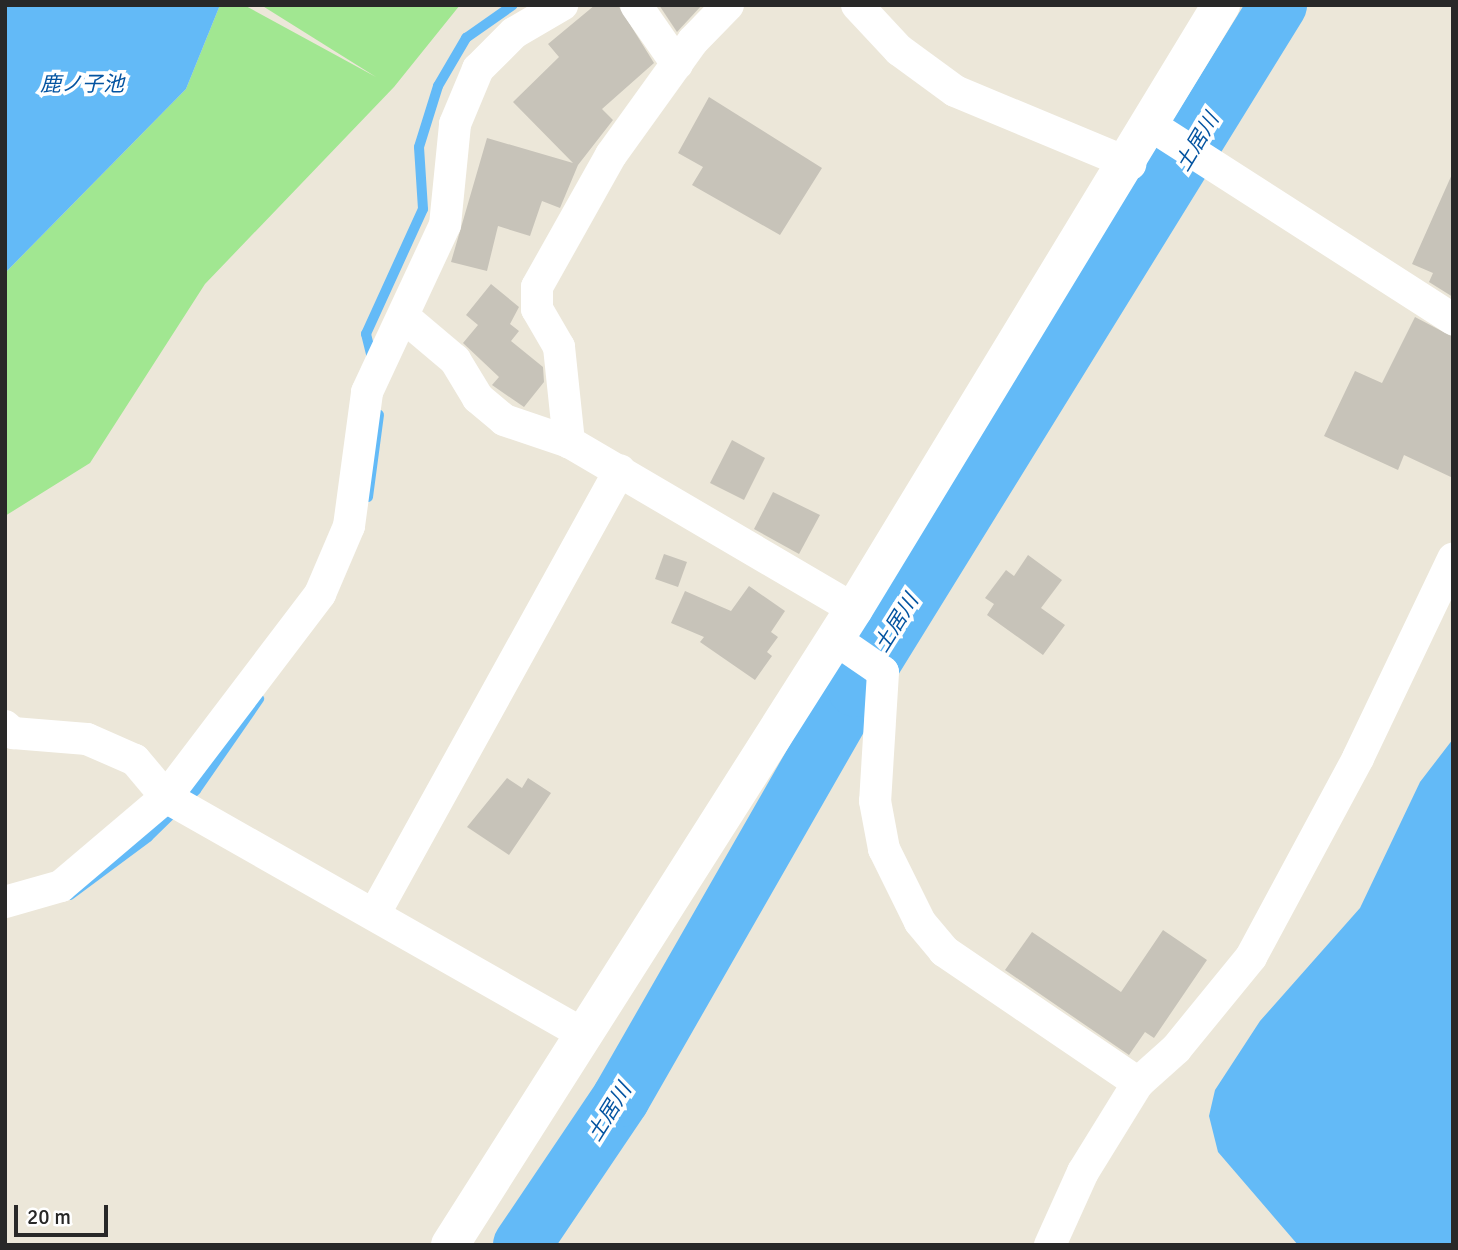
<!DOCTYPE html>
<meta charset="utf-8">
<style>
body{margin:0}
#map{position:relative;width:1458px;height:1250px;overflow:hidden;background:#ece7d9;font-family:Signika,"Noto Sans JP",sans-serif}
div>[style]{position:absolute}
.green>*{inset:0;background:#a1e791}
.water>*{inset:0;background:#63baf7}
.stream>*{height:10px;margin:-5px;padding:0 5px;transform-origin:5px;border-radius:5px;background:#63baf7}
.river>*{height:58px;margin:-29px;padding:0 29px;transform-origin:29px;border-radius:29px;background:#63baf7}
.building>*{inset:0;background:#c7c3b9}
.minor>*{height:32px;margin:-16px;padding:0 16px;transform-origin:16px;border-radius:16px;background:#fff}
.tertiary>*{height:38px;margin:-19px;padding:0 19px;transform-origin:19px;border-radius:19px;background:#fff}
span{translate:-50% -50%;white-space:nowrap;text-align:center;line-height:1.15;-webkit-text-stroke:7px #fff;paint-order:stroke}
.water-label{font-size:21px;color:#0454a1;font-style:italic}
.frame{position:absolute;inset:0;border:7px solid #282828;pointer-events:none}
.scale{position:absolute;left:14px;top:1205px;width:94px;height:32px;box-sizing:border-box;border:4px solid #282828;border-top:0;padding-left:9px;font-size:21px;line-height:24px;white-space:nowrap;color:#282828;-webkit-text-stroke:5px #fff;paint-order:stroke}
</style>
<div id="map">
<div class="green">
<div style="clip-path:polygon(220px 5px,244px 5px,376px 77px,261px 5px,460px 5px,394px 87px,205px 284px,90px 463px,5px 516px,5px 273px,186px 89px)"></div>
</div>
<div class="water">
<div style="clip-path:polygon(5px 5px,220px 5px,186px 89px,5px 273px)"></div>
<div style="clip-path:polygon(1453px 739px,1453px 1245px,1298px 1245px,1218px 1152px,1209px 1116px,1215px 1090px,1260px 1021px,1360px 908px,1420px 782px)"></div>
</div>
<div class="stream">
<div style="left:373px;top:362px;width:29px;rotate:-104deg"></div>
<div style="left:366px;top:334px;width:137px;rotate:-65.5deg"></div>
<div style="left:423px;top:209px;width:62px;rotate:-93.7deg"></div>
<div style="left:419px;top:147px;width:64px;rotate:-72.7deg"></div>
<div style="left:438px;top:86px;width:56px;rotate:-59.7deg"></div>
<div style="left:466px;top:38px;width:57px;rotate:-35.1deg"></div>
<div style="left:368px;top:497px;width:83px;rotate:-82.4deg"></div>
<div style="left:70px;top:895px;width:97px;rotate:-36.6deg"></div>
<div style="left:148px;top:837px;width:67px;rotate:-44.4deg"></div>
<div style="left:196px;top:790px;width:111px;rotate:-55.3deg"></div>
</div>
<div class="river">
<div style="left:522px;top:1245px;width:177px;rotate:-56deg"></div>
<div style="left:621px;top:1098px;width:473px;rotate:-60.2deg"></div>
<div style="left:856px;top:688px;width:803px;rotate:-58.29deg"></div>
</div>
<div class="building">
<div style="clip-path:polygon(595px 5px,618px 5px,654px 63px,602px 109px,613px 120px,578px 165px,560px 208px,542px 201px,530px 236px,498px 226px,487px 271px,451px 262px,487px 138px,573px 163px,513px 102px,559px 57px,548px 44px)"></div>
<div style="clip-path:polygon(659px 5px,702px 5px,677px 32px)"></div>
<div style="clip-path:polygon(709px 97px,822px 168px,780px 235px,692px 185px,703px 167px,678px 153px)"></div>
<div style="clip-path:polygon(1453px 172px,1453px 297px,1429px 282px,1433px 273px,1412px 264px)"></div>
<div style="clip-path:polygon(491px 284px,519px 307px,510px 324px,519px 331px,511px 341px,543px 367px,544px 382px,524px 407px,492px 385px,499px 377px,463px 343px,478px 325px,466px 315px)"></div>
<div style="clip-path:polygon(1415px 317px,1453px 337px,1453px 478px,1404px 455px,1398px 470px,1324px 436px,1355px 371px,1382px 383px)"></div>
<div style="clip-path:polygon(732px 440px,765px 458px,744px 500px,710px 483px)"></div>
<div style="clip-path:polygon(773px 492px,820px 515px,799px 554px,754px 529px)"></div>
<div style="clip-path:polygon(664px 554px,687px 562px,678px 587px,655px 579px)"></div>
<div style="clip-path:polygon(1028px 555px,1062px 580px,1041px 608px,1065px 625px,1043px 655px,987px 615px,994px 604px,985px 598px,1006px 570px,1014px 576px)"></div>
<div style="clip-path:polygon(749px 586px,785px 611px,771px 632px,778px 637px,767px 652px,772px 656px,755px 680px,700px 642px,704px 637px,671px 623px,685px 591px,731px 611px)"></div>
<div style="clip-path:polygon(507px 778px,522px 788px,528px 778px,551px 793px,509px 855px,467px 827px)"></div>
<div style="clip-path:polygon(1163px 930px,1207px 960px,1154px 1038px,1145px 1032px,1129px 1055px,1005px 970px,1032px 932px,1121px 992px)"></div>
</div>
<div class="minor">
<div style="left:636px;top:5px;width:72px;rotate:55.2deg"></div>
<div style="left:728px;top:5px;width:50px;rotate:134.2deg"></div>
<div style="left:693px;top:41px;width:140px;rotate:125.7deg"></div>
<div style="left:611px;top:155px;width:151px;rotate:119.3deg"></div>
<div style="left:537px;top:287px;width:22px;rotate:90deg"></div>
<div style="left:537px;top:309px;width:44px;rotate:59.9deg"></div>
<div style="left:559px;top:347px;width:96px;rotate:84deg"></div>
<div style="left:569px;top:442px;width:330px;rotate:30.4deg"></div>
<div style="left:857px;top:5px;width:62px;rotate:47deg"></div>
<div style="left:899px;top:50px;width:69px;rotate:36.2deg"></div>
<div style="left:955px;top:91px;width:190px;rotate:22.6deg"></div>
<div style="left:1152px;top:126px;width:358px;rotate:32.7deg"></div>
<div style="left:404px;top:317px;width:67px;rotate:40.1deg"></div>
<div style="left:455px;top:360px;width:44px;rotate:58.8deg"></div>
<div style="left:478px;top:398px;width:34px;rotate:40deg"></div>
<div style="left:504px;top:420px;width:69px;rotate:18.7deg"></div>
<div style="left:835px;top:639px;width:58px;rotate:34.5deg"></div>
<div style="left:883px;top:672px;width:129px;rotate:93.5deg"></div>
<div style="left:875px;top:801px;width:49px;rotate:79.4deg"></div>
<div style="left:884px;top:849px;width:81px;rotate:63.7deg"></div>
<div style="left:920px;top:922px;width:38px;rotate:50deg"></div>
<div style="left:944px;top:951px;width:235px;rotate:34.2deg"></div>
<div style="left:5px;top:726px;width:11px;rotate:41deg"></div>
<div style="left:13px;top:733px;width:74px;rotate:4.6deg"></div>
<div style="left:87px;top:739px;width:52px;rotate:23.6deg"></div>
<div style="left:135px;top:760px;width:48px;rotate:50deg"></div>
<div style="left:166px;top:797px;width:483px;rotate:29.6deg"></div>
<div style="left:5px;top:902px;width:58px;rotate:-15.9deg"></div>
<div style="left:61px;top:886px;width:138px;rotate:-40.3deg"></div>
<div style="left:166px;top:797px;width:255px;rotate:-52.8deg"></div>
<div style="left:320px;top:594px;width:74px;rotate:-66.9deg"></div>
<div style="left:349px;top:526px;width:135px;rotate:-82.3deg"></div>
<div style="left:367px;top:392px;width:184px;rotate:-65deg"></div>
<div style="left:445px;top:225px;width:101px;rotate:-84.3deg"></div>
<div style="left:455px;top:124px;width:60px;rotate:-67.3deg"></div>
<div style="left:478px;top:69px;width:51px;rotate:-45deg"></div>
<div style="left:514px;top:33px;width:56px;rotate:-30.3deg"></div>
<div style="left:375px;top:913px;width:506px;rotate:-61.06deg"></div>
<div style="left:1050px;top:1245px;width:80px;rotate:-65.7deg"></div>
<div style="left:1083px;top:1172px;width:105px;rotate:-58.3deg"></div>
<div style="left:1138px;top:1083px;width:51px;rotate:-41.8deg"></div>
<div style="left:1176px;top:1049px;width:119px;rotate:-50.8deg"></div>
<div style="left:1251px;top:957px;width:226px;rotate:-61.7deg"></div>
<div style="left:1358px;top:758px;width:221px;rotate:-64.5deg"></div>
</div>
<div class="tertiary">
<div style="left:450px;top:1245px;width:753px;rotate:-57.58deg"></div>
<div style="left:854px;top:609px;width:707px;rotate:-58.72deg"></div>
</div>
<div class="water-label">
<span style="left:82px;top:84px">鹿ノ子池</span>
<span style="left:1197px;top:142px;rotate:-59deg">土居川</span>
<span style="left:896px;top:623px;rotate:-58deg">土居川</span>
<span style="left:609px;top:1112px;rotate:-58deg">土居川</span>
</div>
<div class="frame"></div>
<div class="scale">20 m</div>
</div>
